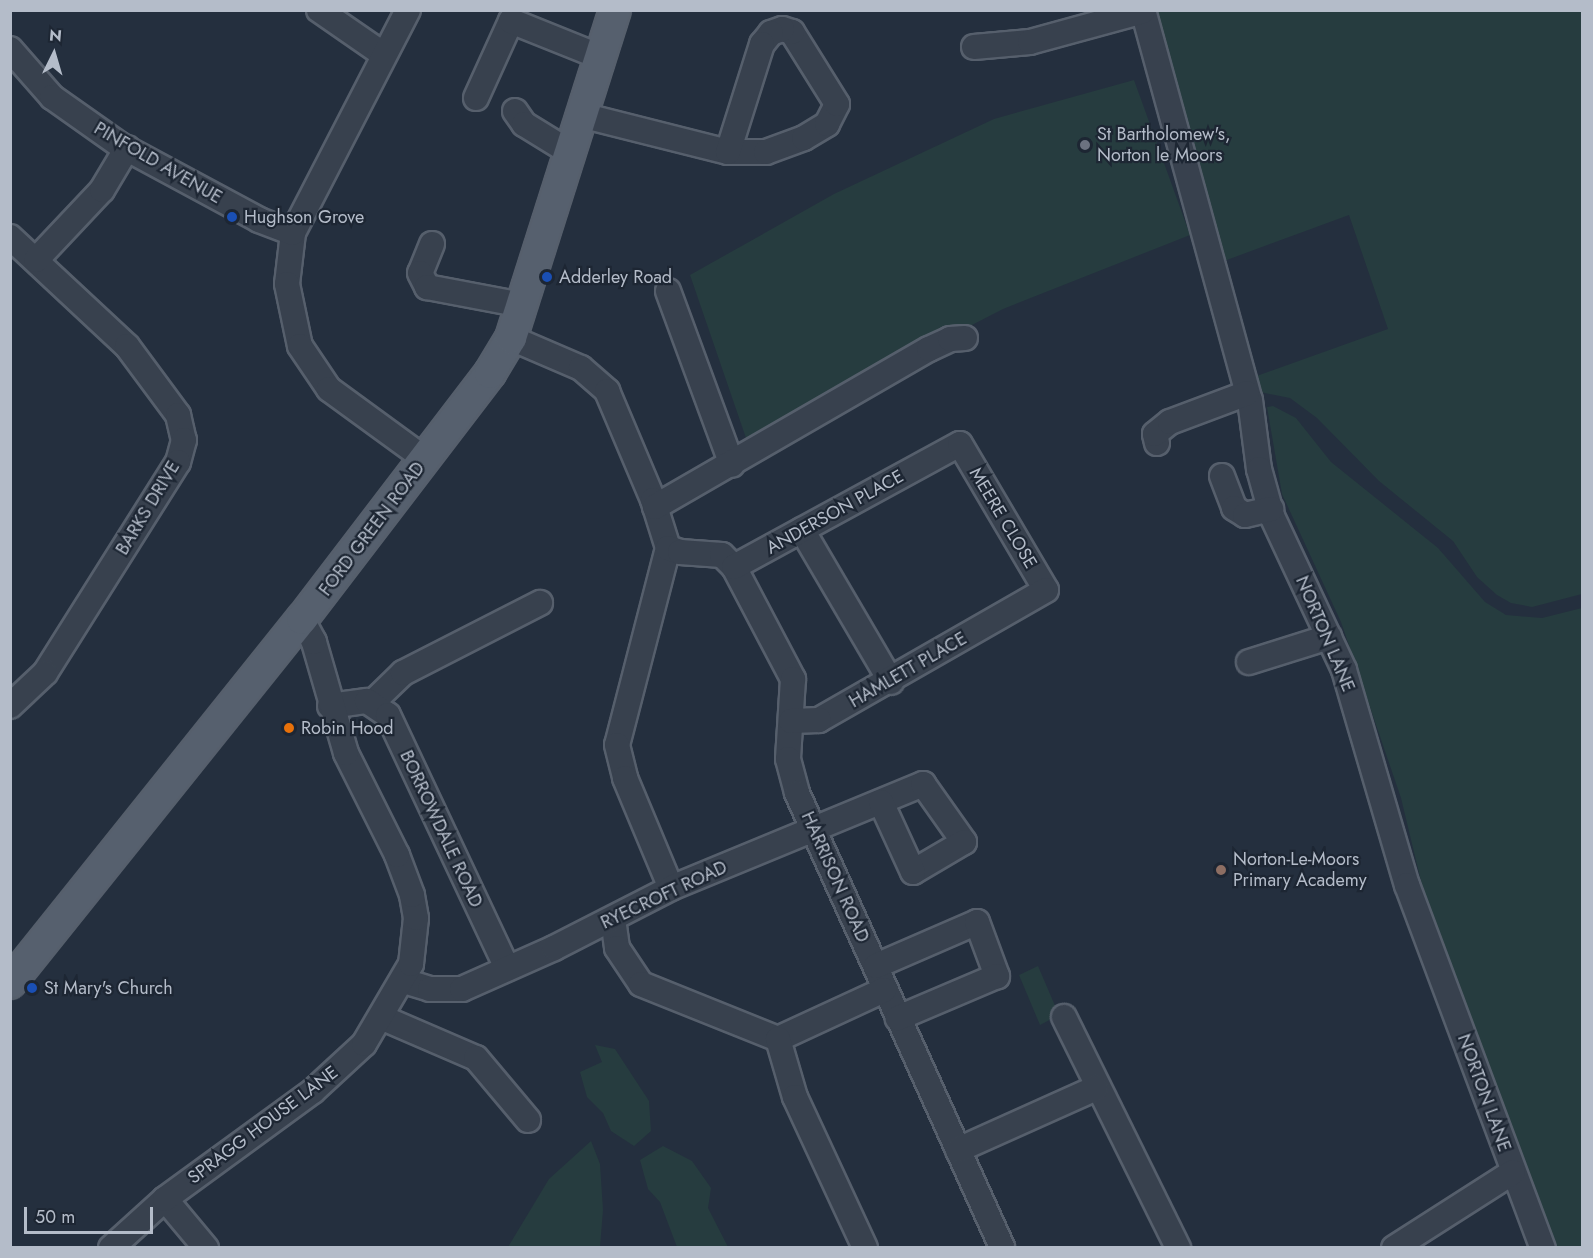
<!DOCTYPE html>
<style>
body{margin:0}
#map{position:relative;width:1593px;height:1258px;overflow:hidden;background:#242f3e;font-family:Jost,sans-serif}
div>[style]{position:absolute}
.green>*{inset:0;background:#263c3f}
.roads{filter:drop-shadow(2px 0 #565f6c) drop-shadow(-2px 0 #565f6c) drop-shadow(0 2px #565f6c) drop-shadow(0 -2px #565f6c)}
.minor>*{height:24px;margin:-12px;padding:0 12px;transform-origin:12px;border-radius:12px;background:#38414e}
.major>*{height:30px;margin:-15px;padding:0 15px;transform-origin:15px;border-radius:15px;background:#56606e}
.dots>*{width:16px;height:16px;translate:-50% -50%;box-sizing:border-box;border:3px solid #1d2633;border-radius:50%}
span{translate:-50% -50%;white-space:nowrap;text-align:center;line-height:1.15;-webkit-text-stroke:4.5px #1d2633;paint-order:stroke}
.poi-label{font-size:18px;color:#b4bcc9}
.left{translate:0 -50%;text-align:left}
.street-label{font-size:18px;color:#b4bcc9}
.frame{position:absolute;inset:0;border:12px solid #b4bcc9;pointer-events:none}
.north{position:absolute;left:24px;top:24px;width:60px;height:60px;-webkit-text-stroke:4px #1d2633;paint-order:stroke;rotate:5deg;font-size:16px;font-weight:700;line-height:24px;text-align:center;color:#b4bcc9}
.north::after{content:'';display:block;margin:auto;width:21px;height:27px;background:#b4bcc9;clip-path:polygon(50% 0,100% 100%,50% 72%,0 100%)}
.scale{position:absolute;left:24px;top:1207px;width:129px;height:27px;box-sizing:border-box;border:3px solid #b4bcc9;border-top:0;padding-left:8px;font-size:18px;line-height:21px;white-space:nowrap;color:#b4bcc9;-webkit-text-stroke:4px #1d2633;paint-order:stroke}
</style>
<div id="map">
<div class="green">
<div style="clip-path:polygon(1157px 11px,1582px 11px,1582px 594px,1532px 607px,1511px 603px,1497px 595px,1477px 577px,1453px 541px,1379px 481px,1317px 418px,1290px 398px,1255px 391px,1251px 378px,1388px 329px,1349px 215px,1224px 261px)"></div>
<div style="clip-path:polygon(1134px 80px,1190px 235px,1003px 309px,747px 441px,690px 275px,834px 194px,994px 119px)"></div>
<div style="clip-path:polygon(1273px 406px,1296px 418px,1331px 462px,1438px 548px,1485px 602px,1506px 615px,1542px 618px,1582px 608px,1582px 1247px,1557px 1247px,1520px 1160px,1427px 906px,1401px 798px,1341px 622px,1282px 494px,1267px 407px)"></div>
<div style="clip-path:polygon(1038px 966px,1059px 1015px,1040px 1025px,1019px 975px)"></div>
<div style="clip-path:polygon(595px 1045px,615px 1049px,649px 1101px,651px 1131px,634px 1146px,611px 1131px,603px 1113px,587px 1097px,580px 1072px,602px 1062px)"></div>
<div style="clip-path:polygon(591px 1141px,600px 1164px,603px 1210px,600px 1247px,508px 1247px,549px 1179px)"></div>
<div style="clip-path:polygon(663px 1146px,692px 1161px,711px 1188px,708px 1208px,728px 1247px,677px 1247px,660px 1202px,648px 1189px,640px 1160px)"></div>
</div>
<div class="roads">
<div class="minor">
<div style="left:319px;top:10px;width:79px;rotate:34.7deg"></div>
<div style="left:408px;top:10px;width:251px;rotate:117.3deg"></div>
<div style="left:293px;top:233px;width:51px;rotate:96.7deg"></div>
<div style="left:287px;top:284px;width:63px;rotate:78.2deg"></div>
<div style="left:300px;top:346px;width:52px;rotate:56deg"></div>
<div style="left:329px;top:389px;width:119px;rotate:36.1deg"></div>
<div style="left:1143px;top:10px;width:404px;rotate:74.7deg"></div>
<div style="left:1250px;top:400px;width:70px;rotate:82.6deg"></div>
<div style="left:1259px;top:469px;width:49px;rotate:74.5deg"></div>
<div style="left:1272px;top:516px;width:170px;rotate:64.9deg"></div>
<div style="left:1344px;top:670px;width:224px;rotate:73.7deg"></div>
<div style="left:1407px;top:885px;width:388px;rotate:69.5deg"></div>
<div style="left:974px;top:47px;width:56px;rotate:-5.1deg"></div>
<div style="left:1030px;top:42px;width:117px;rotate:-15.3deg"></div>
<div style="left:10px;top:49px;width:64px;rotate:48.8deg"></div>
<div style="left:52px;top:97px;width:83px;rotate:35.2deg"></div>
<div style="left:120px;top:145px;width:158px;rotate:28.3deg"></div>
<div style="left:259px;top:220px;width:36px;rotate:21deg"></div>
<div style="left:476px;top:98px;width:85px;rotate:-65.6deg"></div>
<div style="left:511px;top:21px;width:97px;rotate:21.8deg"></div>
<div style="left:515px;top:111px;width:16px;rotate:55deg"></div>
<div style="left:524px;top:124px;width:52px;rotate:31.5deg"></div>
<div style="left:581px;top:115px;width:152px;rotate:14.1deg"></div>
<div style="left:728px;top:152px;width:38px"></div>
<div style="left:766px;top:152px;width:40px;rotate:-20.2deg"></div>
<div style="left:804px;top:138px;width:27px;rotate:-31deg"></div>
<div style="left:827px;top:124px;width:22px;rotate:-63deg"></div>
<div style="left:837px;top:104px;width:85px;rotate:-122deg"></div>
<div style="left:792px;top:32px;width:10px;rotate:-163deg"></div>
<div style="left:782px;top:29px;width:12px;rotate:160deg"></div>
<div style="left:771px;top:33px;width:14px;rotate:129deg"></div>
<div style="left:762px;top:44px;width:113px;rotate:107.5deg"></div>
<div style="left:10px;top:237px;width:160px;rotate:43deg"></div>
<div style="left:127px;top:346px;width:86px;rotate:53.5deg"></div>
<div style="left:178px;top:415px;width:26px;rotate:77deg"></div>
<div style="left:184px;top:440px;width:23px;rotate:105deg"></div>
<div style="left:178px;top:462px;width:249px;rotate:122.2deg"></div>
<div style="left:45px;top:673px;width:48px;rotate:136.7deg"></div>
<div style="left:432px;top:244px;width:31px;rotate:112deg"></div>
<div style="left:420px;top:273px;width:16px;rotate:63deg"></div>
<div style="left:427px;top:287px;width:97px;rotate:10.7deg"></div>
<div style="left:36px;top:260px;width:96px;rotate:-46.7deg"></div>
<div style="left:102px;top:190px;width:49px;rotate:-59.2deg"></div>
<div style="left:668px;top:291px;width:185px;rotate:69.8deg"></div>
<div style="left:511px;top:338px;width:76px;rotate:23.2deg"></div>
<div style="left:581px;top:368px;width:35px;rotate:41deg"></div>
<div style="left:607px;top:391px;width:118px;rotate:67.1deg"></div>
<div style="left:653px;top:500px;width:50px;rotate:72.6deg"></div>
<div style="left:668px;top:548px;width:203px;rotate:104.5deg"></div>
<div style="left:617px;top:745px;width:34px;rotate:76deg"></div>
<div style="left:625px;top:778px;width:119px;rotate:67.3deg"></div>
<div style="left:1157px;top:443px;width:9px;rotate:-103deg"></div>
<div style="left:1155px;top:434px;width:19px;rotate:-39deg"></div>
<div style="left:1170px;top:422px;width:82px;rotate:-20.6deg"></div>
<div style="left:1222px;top:476px;width:34px;rotate:69deg"></div>
<div style="left:1234px;top:508px;width:13px;rotate:32deg"></div>
<div style="left:1245px;top:515px;width:27px;rotate:-13deg"></div>
<div style="left:655px;top:507px;width:316px;rotate:-30deg"></div>
<div style="left:929px;top:349px;width:23px;rotate:-25deg"></div>
<div style="left:950px;top:339px;width:15px;rotate:-4deg"></div>
<div style="left:802px;top:530px;width:176px;rotate:59.6deg"></div>
<div style="left:668px;top:548px;width:13px;rotate:18deg"></div>
<div style="left:680px;top:552px;width:42px;rotate:4.1deg"></div>
<div style="left:722px;top:555px;width:17px;rotate:45deg"></div>
<div style="left:734px;top:567px;width:127px;rotate:62.2deg"></div>
<div style="left:793px;top:679px;width:80px;rotate:93.6deg"></div>
<div style="left:788px;top:759px;width:35px;rotate:75deg"></div>
<div style="left:797px;top:793px;width:499px;rotate:65.7deg"></div>
<div style="left:734px;top:567px;width:257px;rotate:-28.6deg"></div>
<div style="left:960px;top:444px;width:169px;rotate:59.5deg"></div>
<div style="left:1046px;top:590px;width:262px;rotate:150.2deg"></div>
<div style="left:819px;top:720px;width:28px;rotate:178deg"></div>
<div style="left:1249px;top:662px;width:84px;rotate:-17.4deg"></div>
<div style="left:372px;top:703px;width:43px;rotate:-44.1deg"></div>
<div style="left:403px;top:673px;width:154px;rotate:-27.1deg"></div>
<div style="left:330px;top:706px;width:37px;rotate:-8deg"></div>
<div style="left:367px;top:701px;width:25px;rotate:34deg"></div>
<div style="left:388px;top:715px;width:280px;rotate:64.8deg"></div>
<div style="left:613px;top:919px;width:29px;rotate:82deg"></div>
<div style="left:617px;top:948px;width:43px;rotate:56.3deg"></div>
<div style="left:641px;top:984px;width:148px;rotate:21.9deg"></div>
<div style="left:778px;top:1039px;width:117px;rotate:-24.8deg"></div>
<div style="left:876px;top:966px;width:110px;rotate:-23.5deg"></div>
<div style="left:977px;top:922px;width:58px;rotate:69.7deg"></div>
<div style="left:997px;top:976px;width:108px;rotate:157deg"></div>
<div style="left:404px;top:981px;width:27px;rotate:17deg"></div>
<div style="left:430px;top:989px;width:32px"></div>
<div style="left:462px;top:989px;width:101px;rotate:-24deg"></div>
<div style="left:554px;top:948px;width:131px;rotate:-27.1deg"></div>
<div style="left:671px;top:888px;width:273px;rotate:-22.4deg"></div>
<div style="left:923px;top:784px;width:71px;rotate:54.7deg"></div>
<div style="left:964px;top:842px;width:59px;rotate:149.5deg"></div>
<div style="left:913px;top:872px;width:77px;rotate:-114.6deg"></div>
<div style="left:1064px;top:1017px;width:258px;rotate:63.7deg"></div>
<div style="left:383px;top:1018px;width:101px;rotate:23.3deg"></div>
<div style="left:476px;top:1058px;width:81px;rotate:50deg"></div>
<div style="left:778px;top:1039px;width:60px;rotate:73.7deg"></div>
<div style="left:795px;top:1097px;width:166px;rotate:65.1deg"></div>
<div style="left:958px;top:1150px;width:151px;rotate:-24.2deg"></div>
<div style="left:165px;top:1199px;width:64px;rotate:50.1deg"></div>
<div style="left:111px;top:1248px;width:73px;rotate:-42.2deg"></div>
<div style="left:165px;top:1199px;width:183px;rotate:-36.1deg"></div>
<div style="left:313px;top:1091px;width:69px;rotate:-42.7deg"></div>
<div style="left:364px;top:1044px;width:93px;rotate:-59.6deg"></div>
<div style="left:411px;top:964px;width:46px;rotate:-83.8deg"></div>
<div style="left:416px;top:918px;width:23px;rotate:-100deg"></div>
<div style="left:412px;top:895px;width:43px;rotate:-110.6deg"></div>
<div style="left:397px;top:855px;width:114px;rotate:-116.6deg"></div>
<div style="left:346px;top:753px;width:116px;rotate:-106.1deg"></div>
<div style="left:314px;top:642px;width:26px;rotate:-118deg"></div>
<div style="left:1394px;top:1248px;width:141px;rotate:-32.6deg"></div>
</div>
<div class="major">
<div style="left:10px;top:983px;width:467px;rotate:-51.3deg"></div>
<div style="left:302px;top:619px;width:310px;rotate:-52.6deg"></div>
<div style="left:490px;top:373px;width:41px;rotate:-59deg"></div>
<div style="left:511px;top:338px;width:344px;rotate:-72.4deg"></div>
</div>
</div>
<div class="dots">
<div style="left:1085px;top:145px;background:#6b7280"></div>
<div style="left:232px;top:217px;background:#1a4fb4"></div>
<div style="left:547px;top:277px;background:#1a4fb4"></div>
<div style="left:289px;top:728px;background:#e8710a"></div>
<div style="left:1221px;top:870px;background:#8d6e63"></div>
<div style="left:32px;top:988px;background:#1a4fb4"></div>
</div>
<div class="poi-label">
<span class="left" style="left:1097px;top:145px">St Bartholomew's,<br>Norton le Moors</span>
<span class="left" style="left:244px;top:217px">Hughson Grove</span>
<span class="left" style="left:559px;top:277px">Adderley Road</span>
<span class="left" style="left:301px;top:728px">Robin Hood</span>
<span class="left" style="left:1233px;top:870px">Norton-Le-Moors<br>Primary Academy</span>
<span class="left" style="left:44px;top:988px">St Mary's Church</span>
</div>
<div class="street-label">
<span style="left:158px;top:163px;rotate:30deg">PINFOLD AVENUE</span>
<span style="left:148px;top:508px;rotate:-59deg">BARKS DRIVE</span>
<span style="left:835px;top:512px;rotate:-29deg">ANDERSON PLACE</span>
<span style="left:1003px;top:518px;rotate:59deg">MEERE CLOSE</span>
<span style="left:372px;top:529px;rotate:-53deg">FORD GREEN ROAD</span>
<span style="left:1325px;top:634px;rotate:67deg">NORTON LANE</span>
<span style="left:908px;top:670px;rotate:-30deg">HAMLETT PLACE</span>
<span style="left:441px;top:829px;rotate:65deg">BORROWDALE ROAD</span>
<span style="left:835px;top:877px;rotate:66deg">HARRISON ROAD</span>
<span style="left:664px;top:895px;rotate:-25deg">RYECROFT ROAD</span>
<span style="left:1484px;top:1093px;rotate:70deg">NORTON LANE</span>
<span style="left:263px;top:1125px;rotate:-37deg">SPRAGG HOUSE LANE</span>
</div>
<div class="frame"></div>
<div class="north">N</div>
<div class="scale">50 m</div>
</div>
